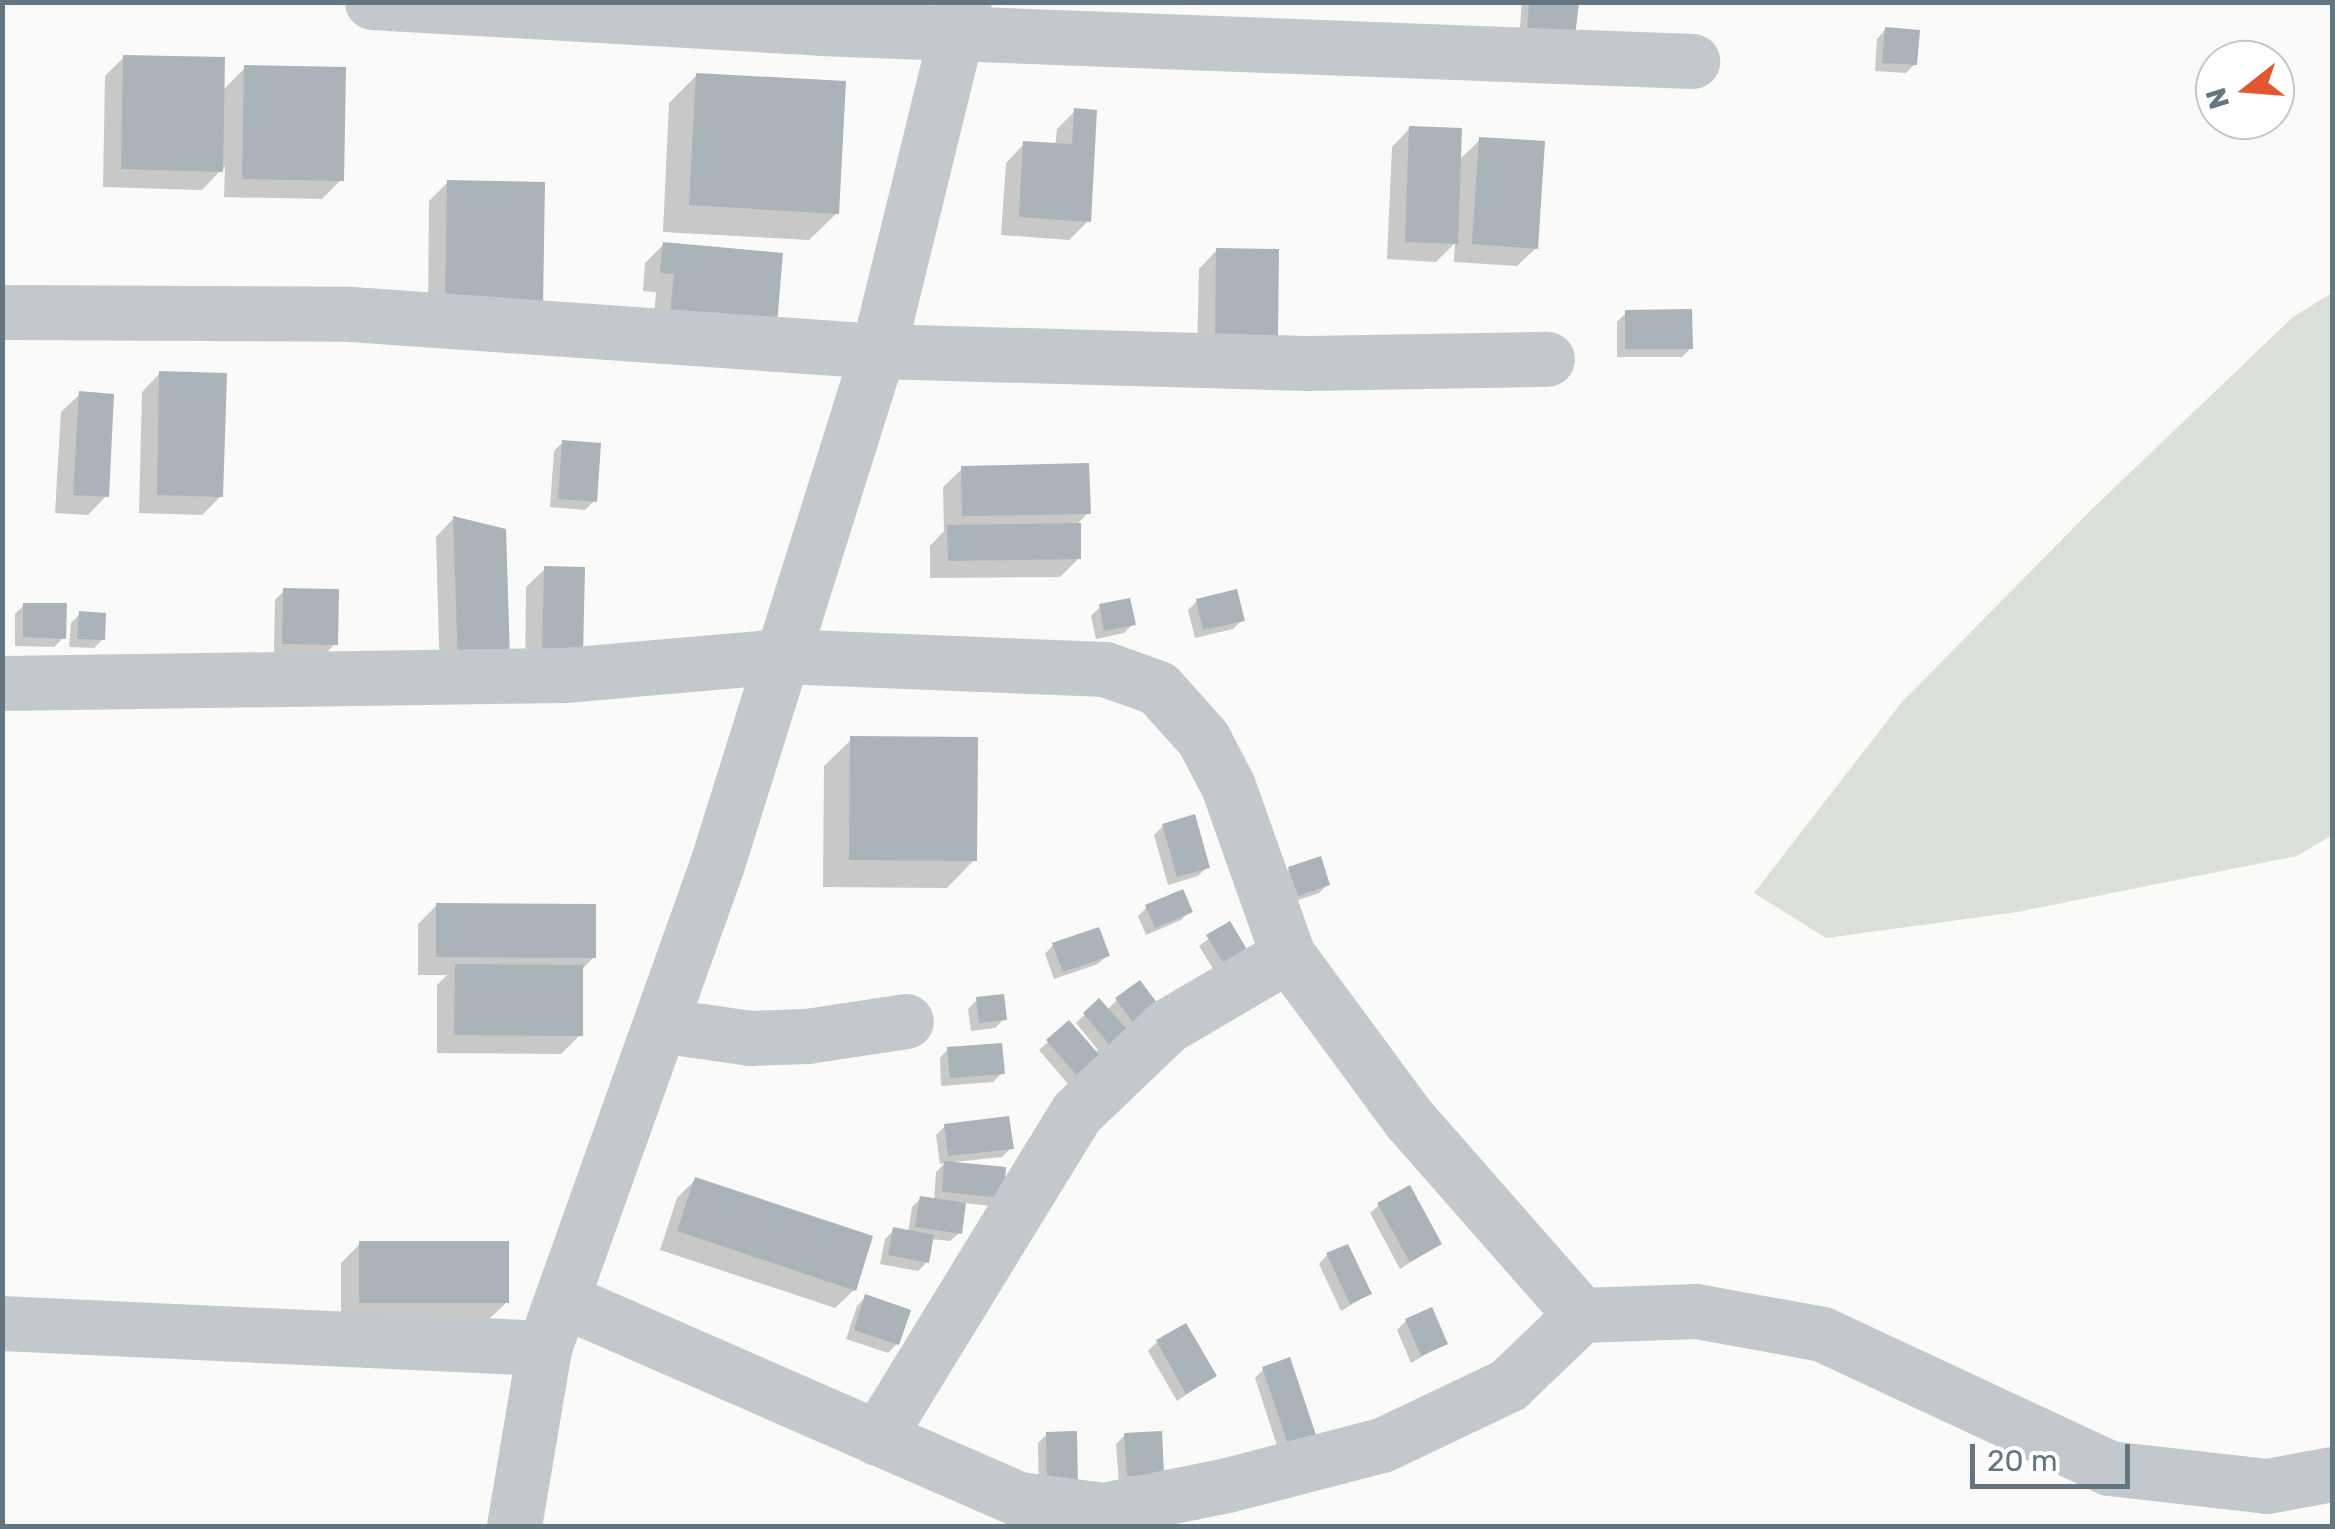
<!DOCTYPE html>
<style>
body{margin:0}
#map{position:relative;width:2335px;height:1529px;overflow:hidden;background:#fafaf8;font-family:Rubik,sans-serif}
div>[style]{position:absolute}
.green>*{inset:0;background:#dadfd7}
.shadow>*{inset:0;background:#0003}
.building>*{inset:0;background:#aab3b9}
.minor>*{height:55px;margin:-27.5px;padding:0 27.5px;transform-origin:27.5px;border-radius:27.5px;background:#c3c8cc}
span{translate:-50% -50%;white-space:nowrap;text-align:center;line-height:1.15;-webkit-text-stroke:10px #fff;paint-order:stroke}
.frame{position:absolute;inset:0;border:5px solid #657683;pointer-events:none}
.north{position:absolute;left:2195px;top:40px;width:100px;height:100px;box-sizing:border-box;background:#fff;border:2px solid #c1c8cd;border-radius:50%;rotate:253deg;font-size:28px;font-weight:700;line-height:40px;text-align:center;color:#657683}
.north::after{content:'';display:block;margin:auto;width:35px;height:45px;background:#e4572e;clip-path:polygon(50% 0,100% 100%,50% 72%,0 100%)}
.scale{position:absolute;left:1970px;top:1444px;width:160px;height:45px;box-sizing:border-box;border:5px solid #657683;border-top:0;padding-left:12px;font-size:30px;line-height:35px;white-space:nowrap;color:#657683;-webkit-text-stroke:8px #fff;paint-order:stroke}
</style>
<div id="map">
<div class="green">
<div style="clip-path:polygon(2332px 293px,2332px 835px,2297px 856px,2017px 912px,1826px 938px,1754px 893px,1902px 702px,2089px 512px,2293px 317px)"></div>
</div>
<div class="shadow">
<div style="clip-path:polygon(1522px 2px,1576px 2px,1518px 49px)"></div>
<div style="clip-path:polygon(1885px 30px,1915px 64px,1906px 73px,1875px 71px,1877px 39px)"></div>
<div style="clip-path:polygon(124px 57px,222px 91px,245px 68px,341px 180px,322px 199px,224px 197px,225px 166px,202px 190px,103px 187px,105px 76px)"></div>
<div style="clip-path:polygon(697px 75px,837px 213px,809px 240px,663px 232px,669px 103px)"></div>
<div style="clip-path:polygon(1075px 111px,1088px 221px,1069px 240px,1001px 235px,1006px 163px,1024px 144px,1055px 146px,1057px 129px)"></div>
<div style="clip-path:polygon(1410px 128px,1458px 161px,1480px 140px,1536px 248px,1517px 266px,1454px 262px,1455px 243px,1436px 262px,1387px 259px,1392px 147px)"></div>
<div style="clip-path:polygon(448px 182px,541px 305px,428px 322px,429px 201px)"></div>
<div style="clip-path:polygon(664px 244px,781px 255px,653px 332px,656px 292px,643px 291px,645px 263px)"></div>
<div style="clip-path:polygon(1217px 250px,1257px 355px,1197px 354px,1199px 269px)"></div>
<div style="clip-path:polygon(1626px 313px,1691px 348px,1682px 357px,1617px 357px,1617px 322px)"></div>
<div style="clip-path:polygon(160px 373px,221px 496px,202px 515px,139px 513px,142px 392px)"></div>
<div style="clip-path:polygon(80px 394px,106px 496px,88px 515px,55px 513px,61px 412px)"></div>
<div style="clip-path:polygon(563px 442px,594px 501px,585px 510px,550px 507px,554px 451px)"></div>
<div style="clip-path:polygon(962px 469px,1088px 513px,1078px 523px,1079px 558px,1060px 577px,930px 578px,930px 546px,944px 531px,943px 487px)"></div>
<div style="clip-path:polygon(454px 518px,507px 660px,440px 680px,436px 537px)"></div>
<div style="clip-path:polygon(545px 569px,581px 654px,525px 672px,526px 587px)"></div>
<div style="clip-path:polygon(284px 591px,335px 644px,326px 653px,274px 652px,275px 600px)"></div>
<div style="clip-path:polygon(1197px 601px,1242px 620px,1233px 629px,1195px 638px,1188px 610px)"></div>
<div style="clip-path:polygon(24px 605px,63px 638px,54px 647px,15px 646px,15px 614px)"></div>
<div style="clip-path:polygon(1100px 607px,1133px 624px,1124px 633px,1096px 639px,1091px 616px)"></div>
<div style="clip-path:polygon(80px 614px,103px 639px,94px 648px,69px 647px,71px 623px)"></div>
<div style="clip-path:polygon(852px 739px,974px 860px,947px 888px,823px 887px,824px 766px)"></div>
<div style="clip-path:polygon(1163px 826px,1207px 867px,1198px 876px,1168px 885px,1154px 835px)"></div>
<div style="clip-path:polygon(1289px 869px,1328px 884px,1319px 893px,1289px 903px,1280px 878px)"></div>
<div style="clip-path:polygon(437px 905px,594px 957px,581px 970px,580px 1035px,561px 1054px,437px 1053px,437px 985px,447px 975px,418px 975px,418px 924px)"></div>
<div style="clip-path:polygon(1147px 907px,1190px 911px,1181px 920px,1146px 935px,1138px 916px)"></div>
<div style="clip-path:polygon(1229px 924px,1222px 983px,1199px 946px)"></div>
<div style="clip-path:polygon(1053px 945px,1107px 955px,1098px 964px,1054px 979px,1045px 954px)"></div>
<div style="clip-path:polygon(977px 1000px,1004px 1019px,995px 1028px,971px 1031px,968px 1009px)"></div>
<div style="clip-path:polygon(1117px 1000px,1159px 1010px,1069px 1085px,1039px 1050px,1069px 1023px,1095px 1053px,1098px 1050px,1076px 1023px,1099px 1001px,1107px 1010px)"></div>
<div style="clip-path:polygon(948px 1049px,1002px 1073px,993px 1082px,941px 1086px,940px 1058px)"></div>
<div style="clip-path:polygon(945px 1126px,1011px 1148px,1002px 1157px,955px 1162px,1001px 1197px,992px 1206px,964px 1203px,959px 1233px,950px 1241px,931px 1239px,927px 1262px,918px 1271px,880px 1264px,885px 1239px,894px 1230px,908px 1233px,912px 1207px,921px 1198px,934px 1200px,936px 1172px,945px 1163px,940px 1164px,936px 1135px)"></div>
<div style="clip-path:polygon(696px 1179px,854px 1290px,835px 1308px,660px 1250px,677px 1198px)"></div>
<div style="clip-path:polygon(1379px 1205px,1439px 1244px,1400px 1269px,1370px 1213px)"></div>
<div style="clip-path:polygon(360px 1244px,507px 1302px,488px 1320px,341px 1320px,341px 1263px)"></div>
<div style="clip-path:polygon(1327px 1255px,1369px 1294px,1341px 1311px,1319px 1264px)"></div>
<div style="clip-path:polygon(866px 1297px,897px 1344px,888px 1353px,846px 1339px,857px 1306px)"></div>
<div style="clip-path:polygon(1406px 1321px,1445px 1343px,1411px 1363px,1397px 1330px)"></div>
<div style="clip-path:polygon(1157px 1342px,1214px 1376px,1177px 1401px,1148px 1351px)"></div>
<div style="clip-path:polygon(1264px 1369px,1317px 1446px,1283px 1464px,1255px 1378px)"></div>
<div style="clip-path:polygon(1047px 1434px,1075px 1491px,1039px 1499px,1038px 1443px)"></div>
<div style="clip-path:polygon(1125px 1435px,1162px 1474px,1119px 1484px,1116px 1444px)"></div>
</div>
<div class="building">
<div style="clip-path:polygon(1529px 2px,1579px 2px,1574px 45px,1526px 41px)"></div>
<div style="clip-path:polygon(1885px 27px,1920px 30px,1917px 65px,1882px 63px)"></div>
<div style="clip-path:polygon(123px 55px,225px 57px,223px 172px,121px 169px)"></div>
<div style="clip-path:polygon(244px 65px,346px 67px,344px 181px,242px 179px)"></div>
<div style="clip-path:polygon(696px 73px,846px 81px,839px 214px,689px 205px)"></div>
<div style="clip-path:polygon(1074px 108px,1097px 110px,1091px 222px,1019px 217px,1023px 141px,1072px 144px)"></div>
<div style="clip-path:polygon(1409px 126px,1462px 128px,1458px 244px,1405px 242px)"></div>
<div style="clip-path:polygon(1479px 137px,1545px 141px,1538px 249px,1472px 244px)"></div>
<div style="clip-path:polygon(447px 180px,545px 182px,543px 306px,445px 304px)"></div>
<div style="clip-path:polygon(663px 242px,783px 253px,777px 324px,670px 314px,674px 274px,660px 273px)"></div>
<div style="clip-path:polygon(1216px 248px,1279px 249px,1278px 337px,1215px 336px)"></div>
<div style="clip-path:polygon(1692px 309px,1693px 349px,1625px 349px,1625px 310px)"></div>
<div style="clip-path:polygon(159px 371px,227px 373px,223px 497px,157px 495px)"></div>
<div style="clip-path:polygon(79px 391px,114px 394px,109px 497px,73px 495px)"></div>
<div style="clip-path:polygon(562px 440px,601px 443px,597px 502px,558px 499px)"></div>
<div style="clip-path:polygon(1089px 463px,1091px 514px,962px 516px,961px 466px)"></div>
<div style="clip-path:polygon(453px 516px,506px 529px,510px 661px,458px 663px)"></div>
<div style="clip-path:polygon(1081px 523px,1081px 559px,948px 561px,947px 525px)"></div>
<div style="clip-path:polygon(544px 566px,585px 567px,583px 655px,542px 655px)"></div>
<div style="clip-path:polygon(283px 588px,339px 589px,338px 645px,282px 644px)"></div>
<div style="clip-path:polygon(1237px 589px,1245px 621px,1203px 630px,1196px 599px)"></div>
<div style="clip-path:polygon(1130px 598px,1136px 625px,1104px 631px,1099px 604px)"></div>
<div style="clip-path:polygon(23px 603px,67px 603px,66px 639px,23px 637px)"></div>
<div style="clip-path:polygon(79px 611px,106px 613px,105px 640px,77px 639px)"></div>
<div style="clip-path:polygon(850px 736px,978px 737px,977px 861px,849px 860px)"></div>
<div style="clip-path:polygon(1195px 814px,1210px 868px,1177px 877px,1162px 824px)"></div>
<div style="clip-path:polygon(1321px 856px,1330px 885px,1298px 896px,1288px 867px)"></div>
<div style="clip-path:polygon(1183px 889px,1193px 912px,1155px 928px,1145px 905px)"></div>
<div style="clip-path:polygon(436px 903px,596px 904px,596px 958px,436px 957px)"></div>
<div style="clip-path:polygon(1230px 921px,1255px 963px,1231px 976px,1206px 935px)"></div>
<div style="clip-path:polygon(1099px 927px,1110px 956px,1063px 972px,1052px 943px)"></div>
<div style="clip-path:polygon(455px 964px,583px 965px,583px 1036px,454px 1035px)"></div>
<div style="clip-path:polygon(1140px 980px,1163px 1011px,1138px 1029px,1115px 998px)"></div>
<div style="clip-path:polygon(1004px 994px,1007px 1020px,979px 1023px,976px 997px)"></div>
<div style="clip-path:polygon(1099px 998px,1131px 1034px,1113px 1049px,1083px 1013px)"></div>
<div style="clip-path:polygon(1069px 1020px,1102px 1058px,1080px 1079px,1046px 1040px)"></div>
<div style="clip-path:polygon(1002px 1043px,1005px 1074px,950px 1078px,947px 1047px)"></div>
<div style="clip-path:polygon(1009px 1116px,1014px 1149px,948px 1156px,944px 1124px)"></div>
<div style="clip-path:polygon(944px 1161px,1006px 1167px,1004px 1198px,942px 1192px)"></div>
<div style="clip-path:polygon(695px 1177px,873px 1236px,856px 1291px,677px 1231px)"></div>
<div style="clip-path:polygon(1410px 1185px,1442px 1244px,1410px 1262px,1377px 1203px)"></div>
<div style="clip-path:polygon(920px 1196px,966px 1203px,962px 1234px,915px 1227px)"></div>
<div style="clip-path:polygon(893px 1227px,934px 1235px,929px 1263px,888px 1255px)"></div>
<div style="clip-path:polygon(359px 1241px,509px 1241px,509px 1303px,359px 1303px)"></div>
<div style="clip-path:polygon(1348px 1244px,1372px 1294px,1350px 1304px,1326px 1253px)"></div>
<div style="clip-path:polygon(865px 1294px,911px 1310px,899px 1345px,854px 1330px)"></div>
<div style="clip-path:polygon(1432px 1307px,1448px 1344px,1421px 1356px,1405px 1319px)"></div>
<div style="clip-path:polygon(1186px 1323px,1217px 1376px,1186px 1394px,1156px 1340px)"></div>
<div style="clip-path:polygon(1290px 1357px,1320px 1447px,1292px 1456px,1262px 1367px)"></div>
<div style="clip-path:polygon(1077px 1431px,1078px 1492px,1047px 1491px,1046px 1432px)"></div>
<div style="clip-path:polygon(1162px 1431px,1164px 1475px,1127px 1476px,1124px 1433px)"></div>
</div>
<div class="minor">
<div style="left:372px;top:2px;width:449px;rotate:3.3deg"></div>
<div style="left:820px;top:28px;width:873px;rotate:2.17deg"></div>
<div style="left:2px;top:312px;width:349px;rotate:0.3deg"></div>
<div style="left:351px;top:314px;width:528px;rotate:4.02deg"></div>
<div style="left:878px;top:351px;width:430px;rotate:1.6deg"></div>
<div style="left:1308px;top:363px;width:239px;rotate:-1deg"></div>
<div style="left:2px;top:683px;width:562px;rotate:-0.82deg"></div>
<div style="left:564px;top:675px;width:218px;rotate:-5deg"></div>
<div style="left:781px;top:656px;width:324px;rotate:2.3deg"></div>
<div style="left:1105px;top:669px;width:56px;rotate:19.7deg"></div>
<div style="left:1158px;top:688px;width:67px;rotate:48deg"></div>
<div style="left:1203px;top:738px;width:54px;rotate:62.5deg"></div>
<div style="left:1228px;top:786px;width:179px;rotate:70.5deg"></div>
<div style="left:1288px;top:955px;width:204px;rotate:53.6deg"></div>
<div style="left:1409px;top:1119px;width:261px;rotate:48.7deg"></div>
<div style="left:660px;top:1025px;width:91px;rotate:8.2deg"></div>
<div style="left:750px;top:1038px;width:57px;rotate:-2deg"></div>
<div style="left:807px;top:1036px;width:100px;rotate:-8.6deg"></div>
<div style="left:563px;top:1300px;width:498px;rotate:23.6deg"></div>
<div style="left:1019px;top:1499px;width:86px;rotate:7.4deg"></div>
<div style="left:1104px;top:1510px;width:126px;rotate:-11.5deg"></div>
<div style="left:1227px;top:1485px;width:160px;rotate:-14.5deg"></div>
<div style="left:1382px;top:1445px;width:140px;rotate:-25.5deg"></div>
<div style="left:1508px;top:1385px;width:101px;rotate:-43.8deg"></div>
<div style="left:1581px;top:1315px;width:115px;rotate:-2deg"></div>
<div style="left:1696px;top:1311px;width:128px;rotate:10.3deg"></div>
<div style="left:1822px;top:1334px;width:317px;rotate:25deg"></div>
<div style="left:2109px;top:1468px;width:159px;rotate:6.5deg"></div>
<div style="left:2267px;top:1486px;width:66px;rotate:-10.5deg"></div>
<div style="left:2px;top:1323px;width:543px;rotate:2.64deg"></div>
<div style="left:877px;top:1438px;width:382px;rotate:-58.5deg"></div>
<div style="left:1077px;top:1112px;width:124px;rotate:-43.7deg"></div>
<div style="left:1167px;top:1026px;width:140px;rotate:-30.4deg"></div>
<div style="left:514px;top:1526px;width:181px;rotate:-80.4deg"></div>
<div style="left:544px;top:1348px;width:514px;rotate:-70.33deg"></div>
<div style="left:717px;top:864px;width:538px;rotate:-72.58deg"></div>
<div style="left:878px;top:351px;width:359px;rotate:-76.2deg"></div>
</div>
<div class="frame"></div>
<div class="north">N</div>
<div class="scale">20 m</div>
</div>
